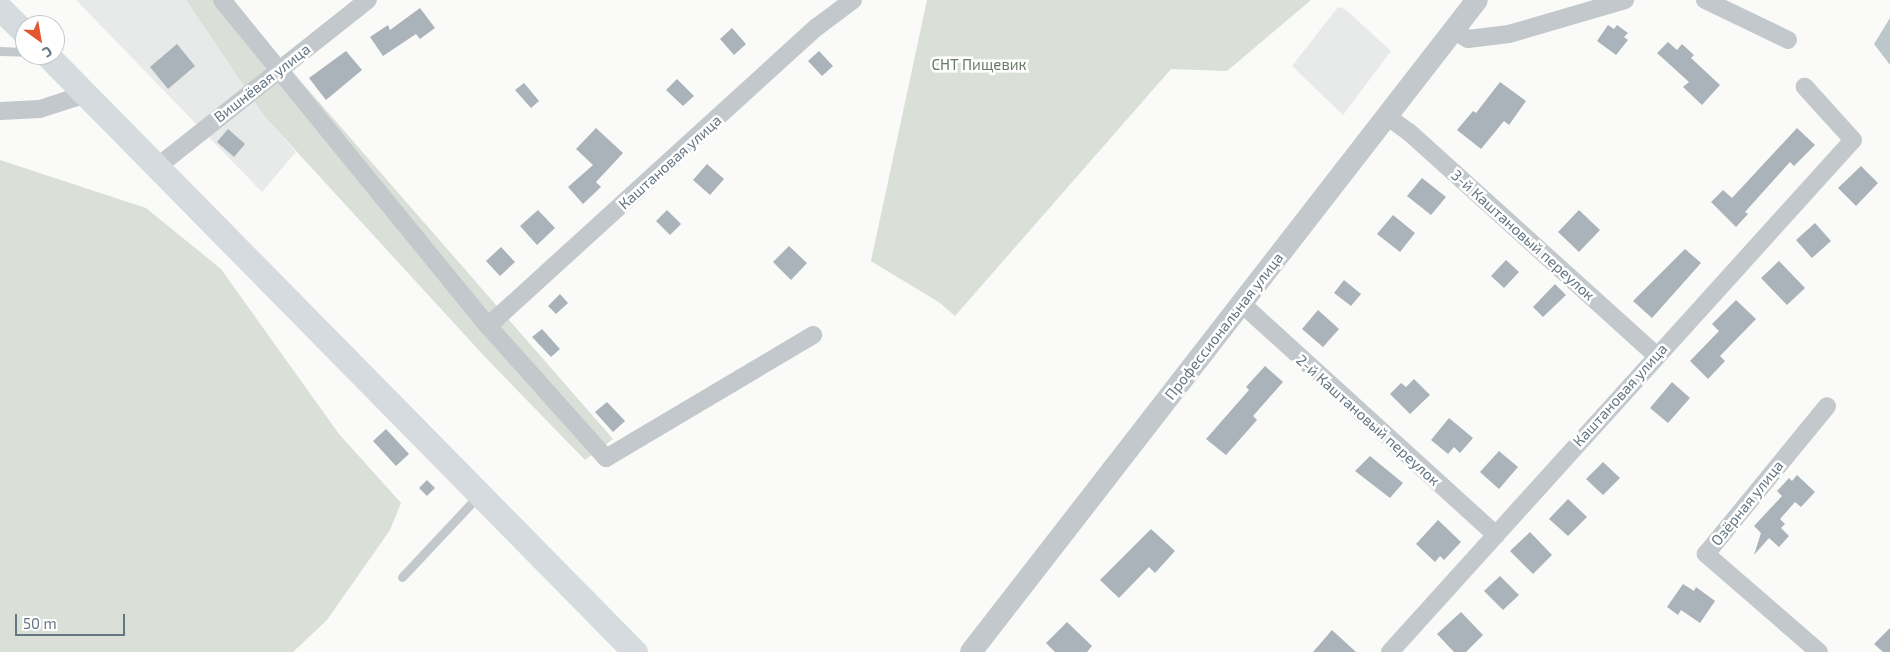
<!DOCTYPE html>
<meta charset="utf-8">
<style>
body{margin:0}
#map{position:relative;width:1890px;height:652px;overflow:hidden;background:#fafaf8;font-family:"Exo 2",sans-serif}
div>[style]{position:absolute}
.built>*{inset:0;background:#e8e9e9}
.green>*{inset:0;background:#dadfd7}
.water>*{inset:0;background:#bbc7cb}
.building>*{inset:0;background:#aab3b9}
.service>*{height:9px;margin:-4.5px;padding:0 4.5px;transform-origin:4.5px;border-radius:4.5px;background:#c3c8cc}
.minor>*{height:18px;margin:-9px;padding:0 9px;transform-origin:9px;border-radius:9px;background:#c3c8cc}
.tertiary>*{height:22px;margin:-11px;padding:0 11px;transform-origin:11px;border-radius:11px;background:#c3c8cc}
.secondary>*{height:25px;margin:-12.5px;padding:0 12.5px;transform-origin:12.5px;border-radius:12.5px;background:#d6dbdf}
span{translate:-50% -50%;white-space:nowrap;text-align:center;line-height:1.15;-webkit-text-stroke:5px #fff;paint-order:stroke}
.park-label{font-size:15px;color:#687a64}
.street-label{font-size:15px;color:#657683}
.north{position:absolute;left:15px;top:15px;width:50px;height:50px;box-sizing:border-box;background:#fff;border:1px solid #c1c8cd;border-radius:50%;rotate:148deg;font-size:14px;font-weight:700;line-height:20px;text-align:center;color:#657683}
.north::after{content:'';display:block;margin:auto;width:18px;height:22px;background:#e4572e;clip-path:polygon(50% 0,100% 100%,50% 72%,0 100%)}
.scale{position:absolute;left:15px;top:614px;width:110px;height:22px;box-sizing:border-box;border:2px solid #657683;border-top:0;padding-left:6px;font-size:15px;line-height:18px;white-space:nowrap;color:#657683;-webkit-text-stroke:4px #fff;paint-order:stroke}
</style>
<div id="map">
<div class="built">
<div style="clip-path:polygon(76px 0,186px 0,265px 117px,296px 152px,262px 192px)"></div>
<div style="clip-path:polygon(1338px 7px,1345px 9px,1391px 51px,1343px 115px,1292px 66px)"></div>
</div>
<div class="green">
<div style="clip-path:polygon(186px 0,234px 0,264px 39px,613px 439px,585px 460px,486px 358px,265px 117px)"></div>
<div style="clip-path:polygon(927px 0,1311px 0,1227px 71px,1171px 69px,955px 316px,940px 303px,871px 261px)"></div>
<div style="clip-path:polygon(0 160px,146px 208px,221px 269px,339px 434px,401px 503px,390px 530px,327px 620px,293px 652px,0 652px)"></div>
</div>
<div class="water">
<div style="clip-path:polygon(1890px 18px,1890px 65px,1874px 44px)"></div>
</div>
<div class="building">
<div style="clip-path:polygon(420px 8px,435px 28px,420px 39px,416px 34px,383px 56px,370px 37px,388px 25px,390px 30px)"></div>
<div style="clip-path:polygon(1608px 25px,1614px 29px,1617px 25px,1628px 33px,1624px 37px,1628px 40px,1616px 55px,1597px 41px)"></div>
<div style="clip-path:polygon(732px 28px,746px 44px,734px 55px,720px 39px)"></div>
<div style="clip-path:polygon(1668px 42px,1677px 50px,1682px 44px,1694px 55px,1691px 58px,1720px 85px,1702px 105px,1683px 87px,1689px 82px,1657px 53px)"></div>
<div style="clip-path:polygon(177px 44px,195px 66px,168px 89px,150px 67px)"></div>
<div style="clip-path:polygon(346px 51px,362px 70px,326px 100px,309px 78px)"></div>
<div style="clip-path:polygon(819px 51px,833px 66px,822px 76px,808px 61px)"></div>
<div style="clip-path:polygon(677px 79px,694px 96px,683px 106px,666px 90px)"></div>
<div style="clip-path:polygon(1500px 82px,1526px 101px,1509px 125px,1504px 121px,1481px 149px,1457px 130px,1473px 111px,1476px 113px)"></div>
<div style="clip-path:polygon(524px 83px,539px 101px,531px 108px,515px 90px)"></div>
<div style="clip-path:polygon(596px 128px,623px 153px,596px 182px,601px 187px,583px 204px,568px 187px,593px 165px,576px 149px)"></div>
<div style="clip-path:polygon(1797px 128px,1815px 145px,1794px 166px,1790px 162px,1745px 212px,1748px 214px,1736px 227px,1711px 202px,1723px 190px,1732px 198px)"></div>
<div style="clip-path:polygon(228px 129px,245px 144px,234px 157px,217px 142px)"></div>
<div style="clip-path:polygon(707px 164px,724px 179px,710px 195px,693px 180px)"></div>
<div style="clip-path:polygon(1861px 166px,1878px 183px,1856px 206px,1838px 188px)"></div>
<div style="clip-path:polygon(1422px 178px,1446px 197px,1431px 215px,1407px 196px)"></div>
<div style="clip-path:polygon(538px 210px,555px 228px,537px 245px,520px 226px)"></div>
<div style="clip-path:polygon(667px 210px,681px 224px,670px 235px,656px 221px)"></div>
<div style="clip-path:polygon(1579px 210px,1600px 230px,1579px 252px,1558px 232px)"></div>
<div style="clip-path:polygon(1393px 215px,1415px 233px,1400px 252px,1377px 234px)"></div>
<div style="clip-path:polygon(1815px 223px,1831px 241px,1812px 258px,1796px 240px)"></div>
<div style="clip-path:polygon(789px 246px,807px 263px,791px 280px,773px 262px)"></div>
<div style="clip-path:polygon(501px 247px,515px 262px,500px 276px,486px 261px)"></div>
<div style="clip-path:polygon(1685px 249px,1701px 263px,1652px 318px,1633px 301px)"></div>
<div style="clip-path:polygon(1506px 260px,1519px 272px,1504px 288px,1491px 276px)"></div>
<div style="clip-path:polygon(1779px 261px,1805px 288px,1787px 305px,1761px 278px)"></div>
<div style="clip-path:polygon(1344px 280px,1361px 294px,1351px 306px,1334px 293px)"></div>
<div style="clip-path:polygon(1555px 284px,1566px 295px,1543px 317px,1533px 307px)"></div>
<div style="clip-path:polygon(560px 294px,568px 303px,556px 314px,548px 306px)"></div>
<div style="clip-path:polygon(1736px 300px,1756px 319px,1720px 356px,1725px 361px,1708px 379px,1690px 361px,1719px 331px,1712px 324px)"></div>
<div style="clip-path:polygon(1318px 310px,1339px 329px,1323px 347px,1302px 329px)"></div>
<div style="clip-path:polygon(542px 329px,560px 349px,551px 357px,532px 337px)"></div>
<div style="clip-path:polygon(1265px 366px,1283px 382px,1253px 416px,1257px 420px,1226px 455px,1206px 439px,1249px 390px,1246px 387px)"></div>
<div style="clip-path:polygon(1414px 379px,1430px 395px,1410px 414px,1390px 394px,1401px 383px,1406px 387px)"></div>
<div style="clip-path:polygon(1672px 382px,1690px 398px,1668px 423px,1650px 408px)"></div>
<div style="clip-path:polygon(607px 402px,625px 421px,613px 432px,595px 412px)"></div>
<div style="clip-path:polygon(1449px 418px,1473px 438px,1460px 453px,1454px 447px,1448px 454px,1431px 440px)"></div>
<div style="clip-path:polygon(386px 429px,409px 454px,396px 466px,373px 441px)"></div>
<div style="clip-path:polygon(1499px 451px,1518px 467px,1499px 489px,1480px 472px)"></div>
<div style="clip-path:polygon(1370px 456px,1403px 483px,1390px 498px,1355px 471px)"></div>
<div style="clip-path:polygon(1603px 462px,1620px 478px,1603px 495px,1586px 479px)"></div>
<div style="clip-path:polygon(1797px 475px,1815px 492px,1801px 507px,1795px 502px,1780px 519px,1785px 524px,1781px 528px,1789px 536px,1779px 547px,1769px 538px,1754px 555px,1761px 533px,1754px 526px,1782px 496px,1777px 491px,1789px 478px,1792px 481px)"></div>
<div style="clip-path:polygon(427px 480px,435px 488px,427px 496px,419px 488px)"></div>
<div style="clip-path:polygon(1568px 499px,1587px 517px,1568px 536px,1549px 519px)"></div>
<div style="clip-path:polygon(1438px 520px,1461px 542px,1444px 560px,1440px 556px,1435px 562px,1416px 544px)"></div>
<div style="clip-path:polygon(1151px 529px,1175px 551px,1155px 573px,1149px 567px,1119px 598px,1100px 580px)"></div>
<div style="clip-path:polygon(1530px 532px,1552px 555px,1533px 574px,1510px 551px)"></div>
<div style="clip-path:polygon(1500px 576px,1519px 595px,1503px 610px,1484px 591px)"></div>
<div style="clip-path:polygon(1683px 584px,1694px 591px,1696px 587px,1715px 601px,1700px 623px,1681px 610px,1678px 615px,1667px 607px)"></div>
<div style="clip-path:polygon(1461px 612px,1483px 635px,1466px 652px,1454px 652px,1437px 634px)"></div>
<div style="clip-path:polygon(1067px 622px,1092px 646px,1087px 652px,1055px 652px,1046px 643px)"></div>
<div style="clip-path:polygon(1890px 628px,1890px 652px,1883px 652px,1874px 644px)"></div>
<div style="clip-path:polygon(1332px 630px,1356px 652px,1313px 652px)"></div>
</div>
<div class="service">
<div style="left:0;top:51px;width:25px;rotate:2deg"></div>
<div style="left:402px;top:577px;width:111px;rotate:-46.8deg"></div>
</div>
<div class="minor">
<div style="left:222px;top:0;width:421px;rotate:50.8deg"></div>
<div style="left:488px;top:326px;width:177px;rotate:48.2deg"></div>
<div style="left:606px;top:458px;width:241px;rotate:-30.7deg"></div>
<div style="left:1705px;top:0;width:92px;rotate:25.7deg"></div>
<div style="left:1455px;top:31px;width:15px;rotate:32deg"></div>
<div style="left:1468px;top:39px;width:41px;rotate:-7deg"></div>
<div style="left:1509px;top:34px;width:121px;rotate:-16.3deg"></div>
<div style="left:0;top:111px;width:40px;rotate:-2.9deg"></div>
<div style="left:40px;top:109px;width:48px;rotate:-18.1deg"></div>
<div style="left:1388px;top:117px;width:26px;rotate:36deg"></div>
<div style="left:1409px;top:132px;width:333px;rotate:42.1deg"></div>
<div style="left:157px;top:167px;width:269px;rotate:-38.4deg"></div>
<div style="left:1241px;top:303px;width:345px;rotate:42.3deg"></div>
<div style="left:488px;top:326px;width:445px;rotate:-42.3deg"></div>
<div style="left:817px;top:27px;width:45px;rotate:-36.9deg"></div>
<div style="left:1390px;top:652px;width:690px;rotate:-47.88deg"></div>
<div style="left:1853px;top:140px;width:72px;rotate:-132.2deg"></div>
<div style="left:1819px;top:652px;width:150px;rotate:-139.1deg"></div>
<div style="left:1706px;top:554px;width:191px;rotate:-50.7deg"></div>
</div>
<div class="tertiary">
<div style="left:971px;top:652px;width:825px;rotate:-52.19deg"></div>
</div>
<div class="secondary">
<div style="left:0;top:8px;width:35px;rotate:45deg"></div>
<div style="left:47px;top:55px;width:838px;rotate:45.44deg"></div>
</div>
<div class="park-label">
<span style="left:979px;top:65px">СНТ Пищевик</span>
</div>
<div class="street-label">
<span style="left:262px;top:83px;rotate:-38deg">Вишнёвая улица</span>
<span style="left:670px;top:162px;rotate:-42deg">Каштановая улица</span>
<span style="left:1523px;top:235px;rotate:42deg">3-й Каштановый переулок</span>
<span style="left:1224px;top:326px;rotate:-52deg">Профессиональная улица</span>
<span style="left:1620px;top:395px;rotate:-48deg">Каштановая улица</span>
<span style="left:1368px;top:420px;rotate:42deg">2-й Каштановый переулок</span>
<span style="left:1747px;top:503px;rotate:-51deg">Озёрная улица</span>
</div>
<div class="north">С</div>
<div class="scale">50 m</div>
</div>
